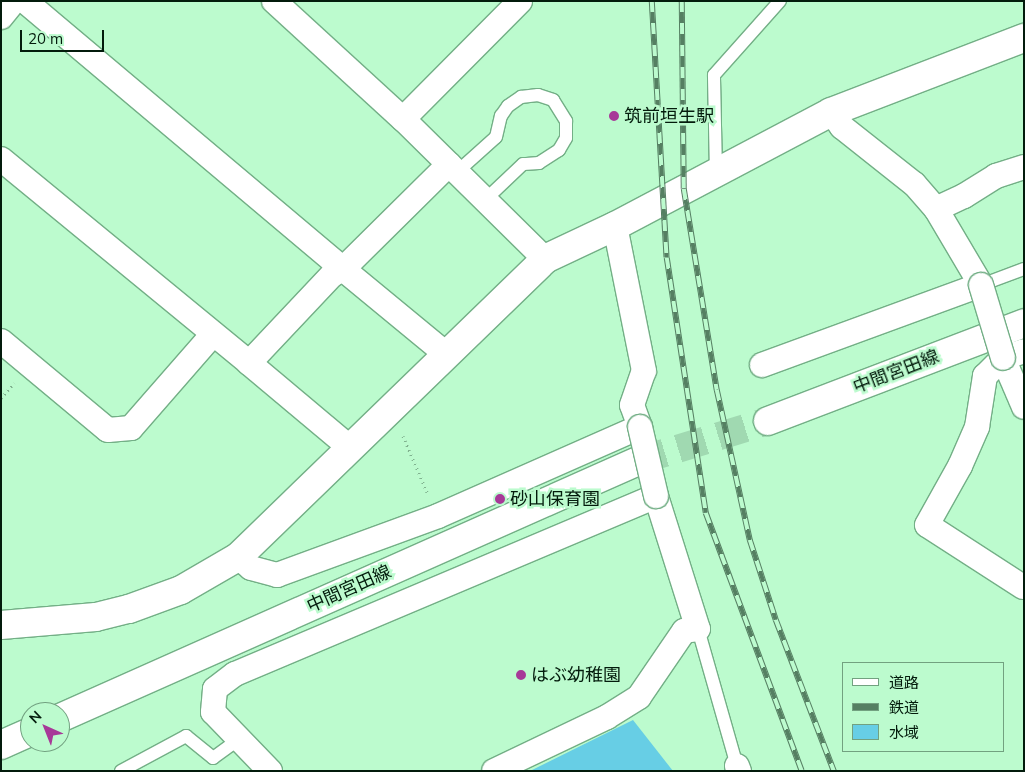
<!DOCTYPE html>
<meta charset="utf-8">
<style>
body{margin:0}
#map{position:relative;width:1025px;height:772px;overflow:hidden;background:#bcfbce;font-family:Mulish,"Noto Sans JP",sans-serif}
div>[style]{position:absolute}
.water>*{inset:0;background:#67cee5}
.primary-tunnel>*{height:28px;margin-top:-14px;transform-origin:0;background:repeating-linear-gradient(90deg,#a0d9b1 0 28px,transparent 0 42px)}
.path>*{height:3px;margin-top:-1.5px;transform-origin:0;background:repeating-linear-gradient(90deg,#80b28f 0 1px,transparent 0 5px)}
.roads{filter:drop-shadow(1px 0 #73af86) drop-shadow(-1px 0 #73af86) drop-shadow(0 1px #73af86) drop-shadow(0 -1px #73af86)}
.service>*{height:12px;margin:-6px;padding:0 6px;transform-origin:6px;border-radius:6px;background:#fff}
.minor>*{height:24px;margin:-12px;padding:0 12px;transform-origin:12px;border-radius:12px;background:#fff}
.tertiary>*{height:28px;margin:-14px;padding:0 14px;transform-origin:14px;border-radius:14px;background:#fff}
.primary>*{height:28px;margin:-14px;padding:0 14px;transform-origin:14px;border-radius:14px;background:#fff}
.rail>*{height:5.5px;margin-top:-2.75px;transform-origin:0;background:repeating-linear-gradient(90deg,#bcfbce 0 11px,#557f62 0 22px);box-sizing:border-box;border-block:1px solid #557f62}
.bridges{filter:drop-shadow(1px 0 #73af86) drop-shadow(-1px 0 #73af86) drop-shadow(0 1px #73af86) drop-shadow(0 -1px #73af86)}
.minor-bridge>*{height:24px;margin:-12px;padding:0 12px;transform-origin:12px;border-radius:12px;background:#fff}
.dots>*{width:14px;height:14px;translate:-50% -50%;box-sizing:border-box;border:2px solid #bcfbce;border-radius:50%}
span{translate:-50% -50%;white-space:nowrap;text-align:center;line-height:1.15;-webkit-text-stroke:5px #bcfbce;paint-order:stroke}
.poi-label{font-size:18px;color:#031b0c}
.left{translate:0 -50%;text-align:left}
.street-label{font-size:18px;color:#031b0c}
.frame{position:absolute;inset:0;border:2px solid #031b0c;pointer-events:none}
.legend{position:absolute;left:842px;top:662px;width:162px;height:90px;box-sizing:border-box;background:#bcfbce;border:1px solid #72a180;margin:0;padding:6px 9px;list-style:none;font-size:15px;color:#031b0c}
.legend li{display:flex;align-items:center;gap:10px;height:25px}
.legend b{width:25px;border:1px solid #72a180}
.north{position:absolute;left:20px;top:702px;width:50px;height:50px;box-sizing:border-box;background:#bcfbce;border:1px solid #72a180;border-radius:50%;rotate:316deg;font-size:14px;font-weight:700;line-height:20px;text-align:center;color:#031b0c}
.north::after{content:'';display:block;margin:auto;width:18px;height:22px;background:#a73998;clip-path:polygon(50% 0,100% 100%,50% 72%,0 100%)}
.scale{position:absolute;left:20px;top:30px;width:84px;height:22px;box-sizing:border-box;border:2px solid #031b0c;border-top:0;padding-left:6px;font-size:15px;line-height:18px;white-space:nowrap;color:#031b0c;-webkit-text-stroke:4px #bcfbce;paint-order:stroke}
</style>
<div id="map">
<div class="water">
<div style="clip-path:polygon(633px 720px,673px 771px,530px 771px)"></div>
</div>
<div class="primary-tunnel">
<div style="left:638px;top:461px;width:136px;rotate:-17.1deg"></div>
</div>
<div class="path">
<div style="left:1px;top:398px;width:20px;rotate:-49deg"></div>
<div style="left:403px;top:436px;width:61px;rotate:66.8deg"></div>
</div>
<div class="roads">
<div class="service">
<div style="left:457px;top:172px;width:52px;rotate:-41.9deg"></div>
<div style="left:496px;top:137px;width:22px;rotate:-77deg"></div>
<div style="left:501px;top:116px;width:12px;rotate:-55deg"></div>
<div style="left:508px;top:106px;width:16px;rotate:-35deg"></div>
<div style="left:521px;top:97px;width:17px;rotate:-7deg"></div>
<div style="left:538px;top:95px;width:16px;rotate:18deg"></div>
<div style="left:553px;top:100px;width:25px;rotate:58deg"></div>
<div style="left:566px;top:121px;width:17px;rotate:90deg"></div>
<div style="left:566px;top:138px;width:14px;rotate:120deg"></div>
<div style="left:559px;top:150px;width:24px;rotate:147deg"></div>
<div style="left:539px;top:163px;width:16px;rotate:176deg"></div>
<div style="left:523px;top:164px;width:51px;rotate:136.6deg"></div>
<div style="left:716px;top:173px;width:98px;rotate:-91.2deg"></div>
<div style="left:714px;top:75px;width:99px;rotate:-48.3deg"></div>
<div style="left:981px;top:285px;width:46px;rotate:-20.4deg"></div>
<div style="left:698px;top:629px;width:142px;rotate:74.1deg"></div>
<div style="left:121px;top:771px;width:74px;rotate:-28.3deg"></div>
<div style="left:186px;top:736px;width:35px;rotate:39deg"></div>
<div style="left:213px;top:758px;width:32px;rotate:-36deg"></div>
</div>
<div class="minor">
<div style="left:274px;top:1px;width:175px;rotate:42.5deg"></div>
<div style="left:403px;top:119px;width:199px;rotate:44.6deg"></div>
<div style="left:1px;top:17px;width:21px;rotate:-51deg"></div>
<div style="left:403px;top:119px;width:166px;rotate:-45.2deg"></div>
<div style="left:1px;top:159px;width:321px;rotate:39.4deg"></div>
<div style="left:249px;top:363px;width:121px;rotate:-46.7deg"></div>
<div style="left:332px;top:275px;width:13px;rotate:-29deg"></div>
<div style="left:343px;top:269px;width:416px;rotate:-139.9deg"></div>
<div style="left:936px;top:209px;width:31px;rotate:-25deg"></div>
<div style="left:964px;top:196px;width:38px;rotate:-32deg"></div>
<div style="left:996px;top:176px;width:29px;rotate:-18deg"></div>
<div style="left:1px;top:341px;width:139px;rotate:39.8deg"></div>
<div style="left:108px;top:430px;width:23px;rotate:-5deg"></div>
<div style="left:131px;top:428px;width:125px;rotate:-48.9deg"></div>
<div style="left:446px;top:354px;width:134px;rotate:-140.5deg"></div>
<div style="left:343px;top:269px;width:149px;rotate:-44.7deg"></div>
<div style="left:1003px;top:358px;width:53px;rotate:66.8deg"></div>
<div style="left:249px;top:363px;width:131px;rotate:40deg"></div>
<div style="left:762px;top:365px;width:233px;rotate:-20.1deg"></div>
<div style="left:981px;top:285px;width:88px;rotate:-120.6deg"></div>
<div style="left:936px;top:209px;width:33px;rotate:-131deg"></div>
<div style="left:914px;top:184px;width:92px;rotate:-141.6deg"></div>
<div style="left:842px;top:127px;width:19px;rotate:-126deg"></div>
<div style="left:238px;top:557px;width:17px;rotate:40deg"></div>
<div style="left:251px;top:568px;width:27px;rotate:15deg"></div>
<div style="left:277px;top:575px;width:171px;rotate:-20.1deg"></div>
<div style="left:438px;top:516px;width:221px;rotate:-23.8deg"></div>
<div style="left:640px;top:427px;width:23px;rotate:-110deg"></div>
<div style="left:632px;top:405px;width:36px;rotate:-71deg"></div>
<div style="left:644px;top:371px;width:148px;rotate:-101.3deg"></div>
<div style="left:1023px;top:587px;width:114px;rotate:-147.1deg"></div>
<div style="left:927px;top:525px;width:68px;rotate:-60.8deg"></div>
<div style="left:960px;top:466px;width:43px;rotate:-66.4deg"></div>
<div style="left:977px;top:427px;width:52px;rotate:-81.1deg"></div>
<div style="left:985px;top:376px;width:25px;rotate:-45deg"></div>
<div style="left:1003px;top:358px;width:22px;rotate:-18deg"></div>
<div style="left:737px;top:766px;width:5px;rotate:68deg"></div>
<div style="left:270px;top:771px;width:82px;rotate:-134deg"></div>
<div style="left:213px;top:712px;width:23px;rotate:-85deg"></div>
<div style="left:215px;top:689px;width:25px;rotate:-37deg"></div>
<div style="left:235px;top:674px;width:457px;rotate:-22.9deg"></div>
<div style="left:656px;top:496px;width:139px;rotate:72.5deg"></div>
<div style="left:698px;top:629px;width:14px;rotate:172deg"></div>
<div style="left:684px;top:631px;width:80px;rotate:124.3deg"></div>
<div style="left:639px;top:697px;width:38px;rotate:148deg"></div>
<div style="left:607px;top:717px;width:125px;rotate:154.5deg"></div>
</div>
<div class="tertiary">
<div style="left:1px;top:625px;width:95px;rotate:-4.8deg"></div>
<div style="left:96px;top:617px;width:34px;rotate:-14deg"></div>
<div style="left:129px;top:609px;width:55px;rotate:-20.1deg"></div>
<div style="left:181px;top:590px;width:66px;rotate:-30.1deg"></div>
<div style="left:238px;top:557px;width:428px;rotate:-44.1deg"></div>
<div style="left:545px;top:259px;width:77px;rotate:-25.2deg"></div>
<div style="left:615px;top:226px;width:244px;rotate:-27.8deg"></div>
<div style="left:831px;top:112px;width:207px;rotate:-21deg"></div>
</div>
<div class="primary">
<div style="left:768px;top:421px;width:274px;rotate:-20.9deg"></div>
<div style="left:60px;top:718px;width:633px;rotate:-23.97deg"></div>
<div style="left:1px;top:745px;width:32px;rotate:-24deg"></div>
</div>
</div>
<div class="rail">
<div style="left:652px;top:1px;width:257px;rotate:86.7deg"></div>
<div style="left:667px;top:258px;width:258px;rotate:81.3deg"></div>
<div style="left:706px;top:513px;width:275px;rotate:69.6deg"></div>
<div style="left:682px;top:1px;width:188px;rotate:89.4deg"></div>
<div style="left:684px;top:189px;width:204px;rotate:80.7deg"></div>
<div style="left:717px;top:390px;width:154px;rotate:77.6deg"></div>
<div style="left:750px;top:540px;width:84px;rotate:72deg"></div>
<div style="left:776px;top:620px;width:162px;rotate:69deg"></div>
</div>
<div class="bridges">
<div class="minor-bridge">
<div style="left:981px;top:285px;width:76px;rotate:73.2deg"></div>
<div style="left:640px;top:427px;width:71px;rotate:76.9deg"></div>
</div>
</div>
<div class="dots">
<div style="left:614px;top:116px;background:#a73998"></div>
<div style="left:500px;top:499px;background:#a73998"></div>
<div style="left:521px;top:675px;background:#a73998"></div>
</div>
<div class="poi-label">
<span class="left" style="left:624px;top:116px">筑前垣生駅</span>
<span class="left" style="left:510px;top:499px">砂山保育園</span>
<span class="left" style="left:531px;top:675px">はぶ幼稚園</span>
</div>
<div class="street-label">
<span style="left:896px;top:372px;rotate:-21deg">中間宮田線</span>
<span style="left:349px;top:589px;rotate:-24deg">中間宮田線</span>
</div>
<div class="frame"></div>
<ul class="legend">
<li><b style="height:6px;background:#fff"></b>道路</li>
<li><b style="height:6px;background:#557f62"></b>鉄道</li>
<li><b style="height:14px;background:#67cee5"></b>水域</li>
</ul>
<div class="north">N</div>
<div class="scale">20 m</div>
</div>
